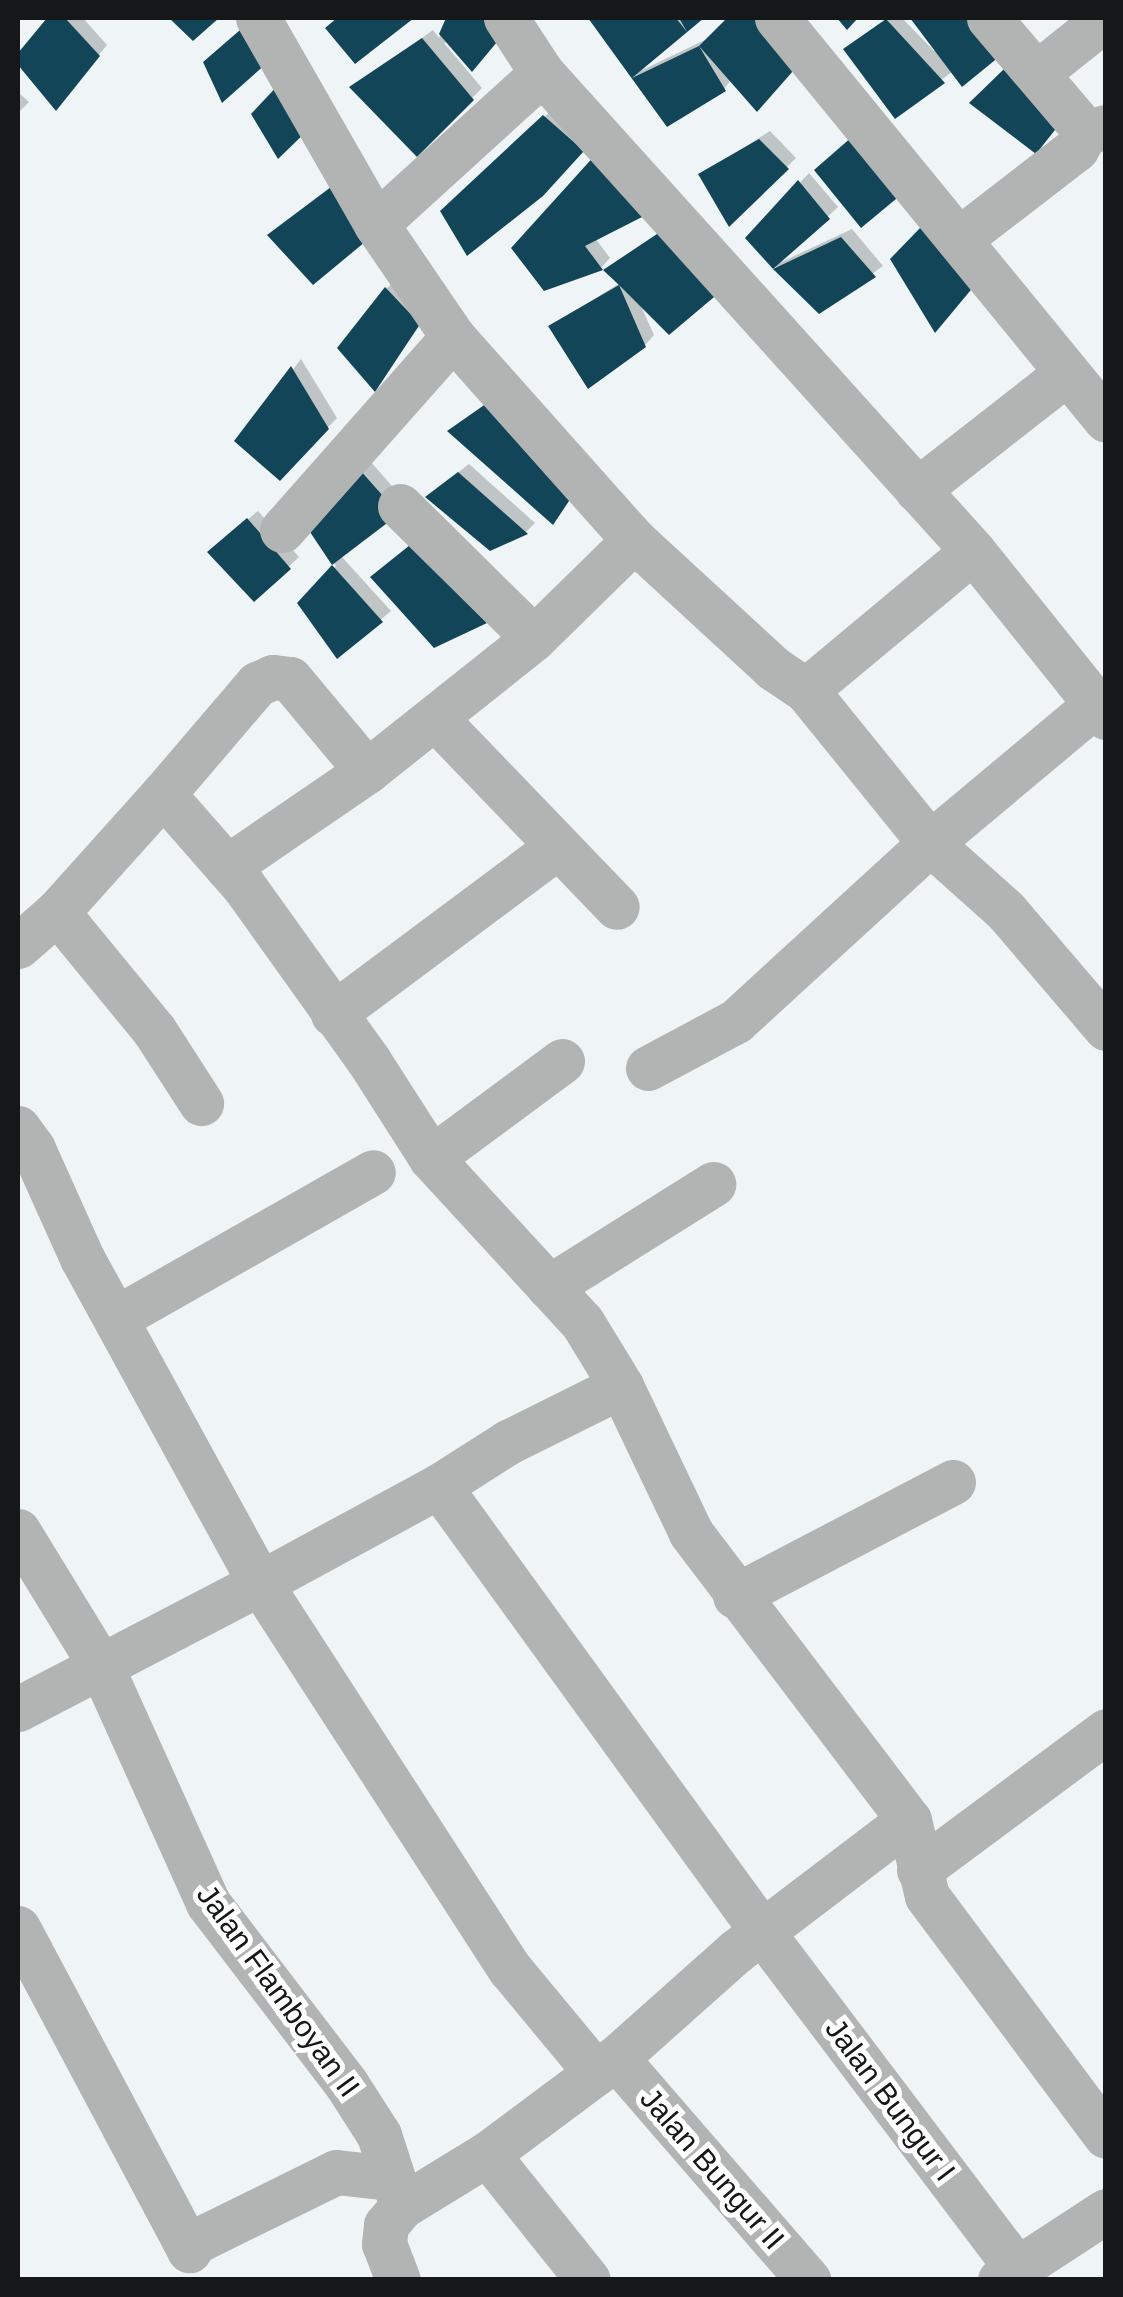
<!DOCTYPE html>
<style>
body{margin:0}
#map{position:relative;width:1123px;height:2297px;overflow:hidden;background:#eff5f6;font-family:Helvetica,sans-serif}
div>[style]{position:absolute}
.shadow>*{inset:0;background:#0003}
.building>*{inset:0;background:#134559}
.minor>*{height:45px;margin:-22.5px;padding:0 22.5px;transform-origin:22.5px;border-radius:22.5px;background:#b1b4b3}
span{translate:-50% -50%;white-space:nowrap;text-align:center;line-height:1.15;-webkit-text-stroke:10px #fff;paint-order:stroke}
.street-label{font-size:30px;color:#151718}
.frame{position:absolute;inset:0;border:20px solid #151718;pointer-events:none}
</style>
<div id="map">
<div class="shadow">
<div style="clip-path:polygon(50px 18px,83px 18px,107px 45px,56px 107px,18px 61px)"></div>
<div style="clip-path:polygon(449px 18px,505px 18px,444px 43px,482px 88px,418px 153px,353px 87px,433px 30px,439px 38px)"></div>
<div style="clip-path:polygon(591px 18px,700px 18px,638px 72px,711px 37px,730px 18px,778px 18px,724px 89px,668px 124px)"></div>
<div style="clip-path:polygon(888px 18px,902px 18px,934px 51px,936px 49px,913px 18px,990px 18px,953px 71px,896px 115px,846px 49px)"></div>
<div style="clip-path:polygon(18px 92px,29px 102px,18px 113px)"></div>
<div style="clip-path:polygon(554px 108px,592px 140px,443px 211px)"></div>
<div style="clip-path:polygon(770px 131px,796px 158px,730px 223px,701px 175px)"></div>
<div style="clip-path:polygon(809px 173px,838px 207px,777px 264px,852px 229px,883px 266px,820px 311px,748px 238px)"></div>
<div style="clip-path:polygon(674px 222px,640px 304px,654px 335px,645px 345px,551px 326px,620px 283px,606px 270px)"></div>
<div style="clip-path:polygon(595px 238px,610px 258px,601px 268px,545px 288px,514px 248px)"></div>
<div style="clip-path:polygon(396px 280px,428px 314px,375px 388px,386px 289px)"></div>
<div style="clip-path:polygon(301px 359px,337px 418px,280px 477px,237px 441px)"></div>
<div style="clip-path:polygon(362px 452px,407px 503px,341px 556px,391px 611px,338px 655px,301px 603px,336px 566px,311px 529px)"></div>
<div style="clip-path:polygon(469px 464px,535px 523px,526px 532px,490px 548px,438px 488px)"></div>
<div style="clip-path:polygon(258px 511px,299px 557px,254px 599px,220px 542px)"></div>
</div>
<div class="building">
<div style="clip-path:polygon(47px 18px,65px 18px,100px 56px,56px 111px,18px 65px,18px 53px)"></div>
<div style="clip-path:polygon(169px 18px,219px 18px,193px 41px)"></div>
<div style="clip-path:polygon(337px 18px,414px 18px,355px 64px,325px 28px)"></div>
<div style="clip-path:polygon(446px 18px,489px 18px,502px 36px,472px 72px,439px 34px)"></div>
<div style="clip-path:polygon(588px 18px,676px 18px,687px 32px,679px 18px,704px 18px,632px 78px,699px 46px,727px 18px,760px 18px,801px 62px,757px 112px,699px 46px,726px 91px,667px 127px)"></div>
<div style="clip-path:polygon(837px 18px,858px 18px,847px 30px)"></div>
<div style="clip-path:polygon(910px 18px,972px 18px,1005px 52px,962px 87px)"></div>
<div style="clip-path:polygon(886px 19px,945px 83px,895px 119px,843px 49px)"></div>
<div style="clip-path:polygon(247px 24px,267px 63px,222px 103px,203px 62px)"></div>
<div style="clip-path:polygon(422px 38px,474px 100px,417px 157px,349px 87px)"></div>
<div style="clip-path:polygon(1004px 69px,1062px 121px,1036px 154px,969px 103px)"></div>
<div style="clip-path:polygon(281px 82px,310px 128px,278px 159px,251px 114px)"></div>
<div style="clip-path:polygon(543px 115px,584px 151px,543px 196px,467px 256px,440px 211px)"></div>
<div style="clip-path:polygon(853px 136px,902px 194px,861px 228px,814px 170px)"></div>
<div style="clip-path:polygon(759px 139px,789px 169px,729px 227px,698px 174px)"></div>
<div style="clip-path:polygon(597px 153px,646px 215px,585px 246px,603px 270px,663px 230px,720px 292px,669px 335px,619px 285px,646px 347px,588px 389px,548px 326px,619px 285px,603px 270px,544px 291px,511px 248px)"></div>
<div style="clip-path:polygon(798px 180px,830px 219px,773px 269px,745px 238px)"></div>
<div style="clip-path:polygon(331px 187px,371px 237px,313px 285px,267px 235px)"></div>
<div style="clip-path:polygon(921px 227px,980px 279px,935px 333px,890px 259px)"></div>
<div style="clip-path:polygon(841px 237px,876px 277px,819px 314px,773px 269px)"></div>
<div style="clip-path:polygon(385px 287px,420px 324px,375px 392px,337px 348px)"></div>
<div style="clip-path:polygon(291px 366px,329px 429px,280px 481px,234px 441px)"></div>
<div style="clip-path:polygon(490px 401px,573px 495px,553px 525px,447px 431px)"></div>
<div style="clip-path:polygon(351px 460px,399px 514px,332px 565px,308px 529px)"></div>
<div style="clip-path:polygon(458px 472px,528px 534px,490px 551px,425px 497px)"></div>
<div style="clip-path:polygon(247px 518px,291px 569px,254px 602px,207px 552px)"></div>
<div style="clip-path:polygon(410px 545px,487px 623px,434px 648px,370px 577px)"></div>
<div style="clip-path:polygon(332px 565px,383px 622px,337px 659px,297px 603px)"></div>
</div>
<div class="minor">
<div style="left:258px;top:18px;width:237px;rotate:60.2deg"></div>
<div style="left:376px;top:224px;width:137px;rotate:55.7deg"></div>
<div style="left:506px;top:18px;width:66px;rotate:56.8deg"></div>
<div style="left:542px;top:73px;width:644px;rotate:47.96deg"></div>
<div style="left:973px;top:551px;width:213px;rotate:51.3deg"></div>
<div style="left:777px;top:18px;width:519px;rotate:50.7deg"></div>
<div style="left:989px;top:18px;width:150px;rotate:49.6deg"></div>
<div style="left:1037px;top:73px;width:88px;rotate:-38.6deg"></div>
<div style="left:376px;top:224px;width:224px;rotate:-42.3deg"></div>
<div style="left:959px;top:239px;width:148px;rotate:-37.6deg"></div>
<div style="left:1076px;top:149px;width:20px;rotate:-60deg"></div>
<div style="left:1086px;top:132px;width:21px;rotate:-14deg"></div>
<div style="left:917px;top:490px;width:190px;rotate:-38deg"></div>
<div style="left:400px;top:506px;width:188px;rotate:44.6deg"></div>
<div style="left:282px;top:530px;width:258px;rotate:-48.5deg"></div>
<div style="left:453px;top:337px;width:272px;rotate:48.3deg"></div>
<div style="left:806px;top:690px;width:197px;rotate:51deg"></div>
<div style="left:930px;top:843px;width:102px;rotate:41.8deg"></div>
<div style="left:1006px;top:911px;width:154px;rotate:49.5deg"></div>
<div style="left:435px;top:718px;width:262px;rotate:46.1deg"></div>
<div style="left:163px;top:794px;width:145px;rotate:-49.5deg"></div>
<div style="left:257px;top:684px;width:17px;rotate:-24deg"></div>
<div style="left:273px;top:677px;width:17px;rotate:7deg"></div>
<div style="left:290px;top:679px;width:120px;rotate:50.1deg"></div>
<div style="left:367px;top:771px;width:213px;rotate:-38.5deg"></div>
<div style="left:534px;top:638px;width:140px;rotate:-44.4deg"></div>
<div style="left:634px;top:540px;width:189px;rotate:42.6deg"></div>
<div style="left:773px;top:668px;width:40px;rotate:34deg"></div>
<div style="left:806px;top:690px;width:217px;rotate:-39.8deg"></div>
<div style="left:227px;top:867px;width:170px;rotate:-34.4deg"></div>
<div style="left:57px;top:912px;width:153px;rotate:50.6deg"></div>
<div style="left:154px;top:1030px;width:87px;rotate:57.2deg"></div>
<div style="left:18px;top:946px;width:52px;rotate:-41.1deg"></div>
<div style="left:57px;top:912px;width:159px;rotate:-48.1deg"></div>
<div style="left:163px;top:794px;width:121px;rotate:48.7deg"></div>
<div style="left:243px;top:885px;width:216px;rotate:54.4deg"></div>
<div style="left:369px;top:1061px;width:115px;rotate:57.4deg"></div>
<div style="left:431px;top:1158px;width:223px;rotate:47.4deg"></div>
<div style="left:582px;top:1322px;width:75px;rotate:58.6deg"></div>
<div style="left:621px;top:1386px;width:163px;rotate:64.5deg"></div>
<div style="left:691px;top:1533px;width:360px;rotate:52.8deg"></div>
<div style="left:909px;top:1820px;width:78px;rotate:76.7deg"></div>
<div style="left:927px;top:1896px;width:299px;rotate:53.3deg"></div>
<div style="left:333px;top:1014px;width:278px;rotate:-36.7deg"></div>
<div style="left:648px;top:1068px;width:100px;rotate:-28.1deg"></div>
<div style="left:736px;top:1021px;width:263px;rotate:-42.5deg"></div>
<div style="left:930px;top:843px;width:215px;rotate:-39.9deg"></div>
<div style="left:18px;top:1128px;width:26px;rotate:54deg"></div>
<div style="left:33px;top:1149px;width:120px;rotate:65.8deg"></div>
<div style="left:82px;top:1258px;width:371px;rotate:61.3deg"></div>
<div style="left:260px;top:1583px;width:460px;rotate:57.1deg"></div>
<div style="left:510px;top:1969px;width:135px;rotate:50.4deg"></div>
<div style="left:431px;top:1158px;width:163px;rotate:-36.5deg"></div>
<div style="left:549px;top:1287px;width:194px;rotate:-32.1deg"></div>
<div style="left:118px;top:1317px;width:293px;rotate:-29.6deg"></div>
<div style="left:439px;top:1486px;width:552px;rotate:54.06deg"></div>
<div style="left:763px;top:1933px;width:419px;rotate:52.9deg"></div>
<div style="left:18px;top:1531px;width:161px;rotate:58.5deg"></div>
<div style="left:102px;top:1668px;width:258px;rotate:65.7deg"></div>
<div style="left:208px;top:1903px;width:229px;rotate:52.6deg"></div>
<div style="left:347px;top:2085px;width:59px;rotate:57.4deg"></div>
<div style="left:379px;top:2135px;width:75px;rotate:72.1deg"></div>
<div style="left:735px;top:1596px;width:246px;rotate:-27.6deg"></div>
<div style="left:18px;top:1709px;width:273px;rotate:-27.5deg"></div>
<div style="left:260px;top:1583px;width:204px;rotate:-28.5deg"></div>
<div style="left:439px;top:1486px;width:82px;rotate:-32.5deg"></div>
<div style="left:508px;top:1442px;width:126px;rotate:-26.4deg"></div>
<div style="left:919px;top:1870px;width:233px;rotate:-36.6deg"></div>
<div style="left:18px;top:1928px;width:365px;rotate:62deg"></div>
<div style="left:189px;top:2250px;width:9px;rotate:-58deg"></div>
<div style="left:194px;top:2242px;width:158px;rotate:-26.2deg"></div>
<div style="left:336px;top:2172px;width:54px;rotate:6.3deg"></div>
<div style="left:616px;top:2058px;width:294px;rotate:49.1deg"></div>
<div style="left:487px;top:2154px;width:161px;rotate:51.3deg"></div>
<div style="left:398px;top:2280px;width:39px;rotate:-111deg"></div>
<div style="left:384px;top:2244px;width:19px;rotate:-84deg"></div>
<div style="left:386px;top:2225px;width:25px;rotate:-50deg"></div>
<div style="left:402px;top:2206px;width:100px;rotate:-31.5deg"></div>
<div style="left:487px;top:2154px;width:161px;rotate:-36.7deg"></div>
<div style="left:616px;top:2058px;width:159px;rotate:-41.7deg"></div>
<div style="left:735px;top:1952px;width:218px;rotate:-37.2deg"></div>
<div style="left:1000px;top:2280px;width:126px;rotate:-33.1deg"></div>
</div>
<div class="street-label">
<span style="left:278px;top:1991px;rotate:54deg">Jalan Flamboyan II</span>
<span style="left:890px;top:2100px;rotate:53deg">Jalan Bungur I</span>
<span style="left:712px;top:2169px;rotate:49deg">Jalan Bungur II</span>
</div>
<div class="frame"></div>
</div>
